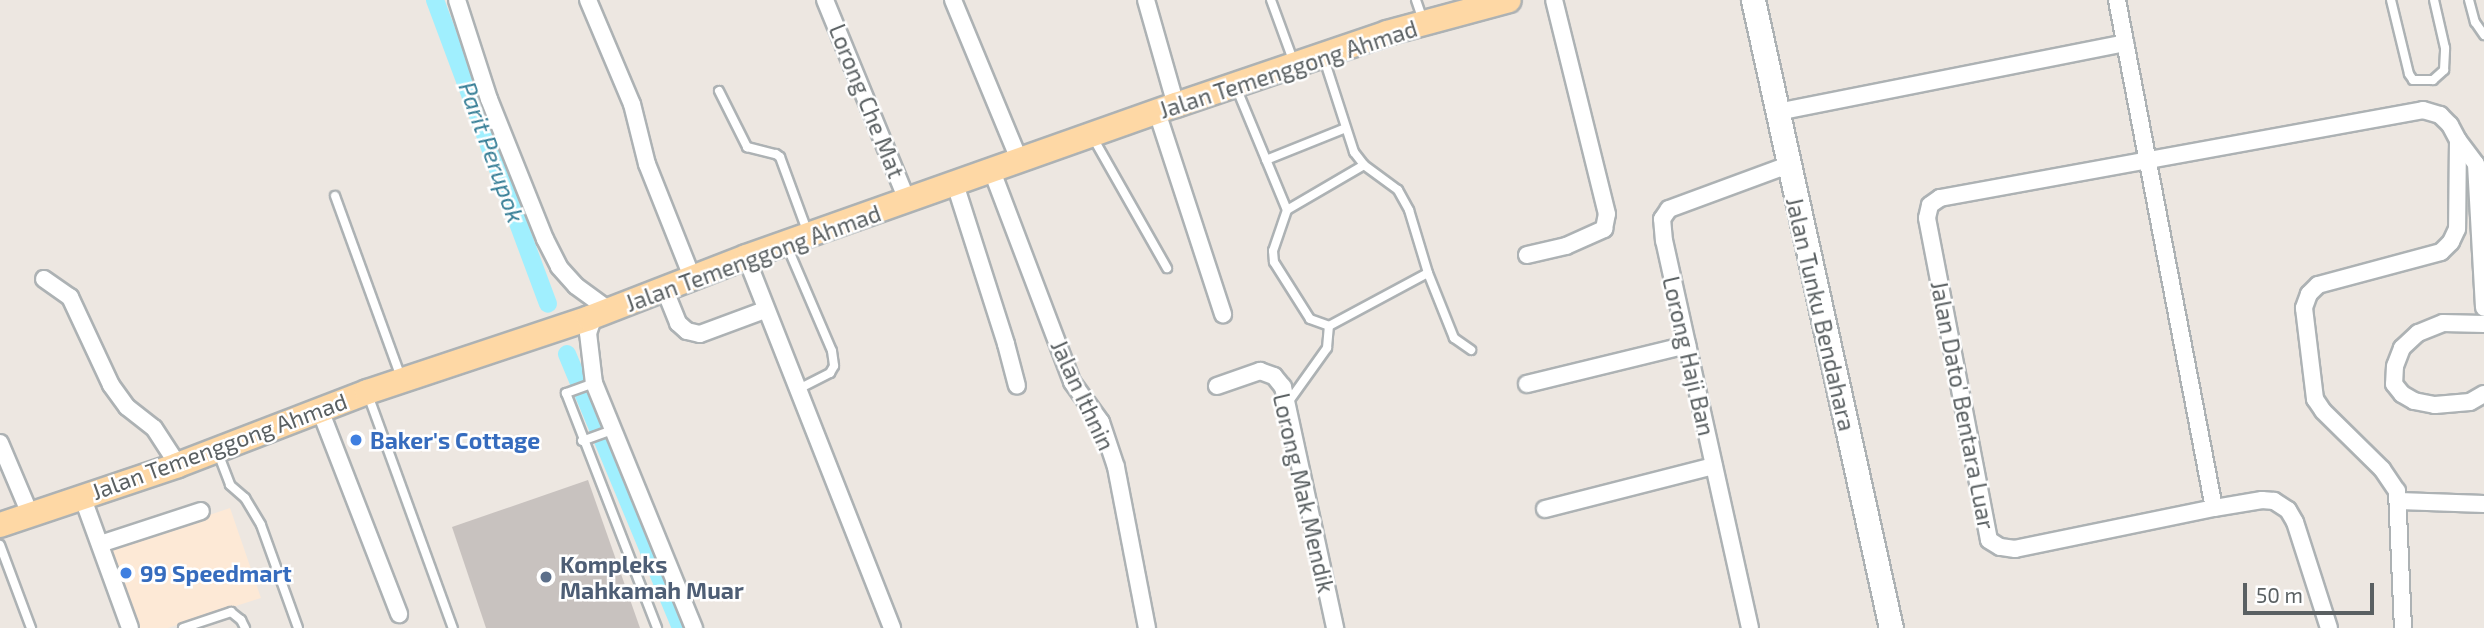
<!DOCTYPE html>
<style>
body{margin:0}
#map{position:relative;width:2484px;height:628px;overflow:hidden;background:#ede7e1;font-family:"Exo 2",sans-serif}
div>[style]{position:absolute}
.commercial>*{inset:0;background:#fde9d6}
.canal>*{height:18px;margin:-9px;padding:0 9px;transform-origin:9px;border-radius:9px;background:#a0effe}
.building>*{inset:0;background:#c8c2bf}
.roads{filter:drop-shadow(2px 0 #adb2b4) drop-shadow(-2px 0 #adb2b4) drop-shadow(0 2px #adb2b4) drop-shadow(0 -2px #adb2b4)}
.lane>*{height:8px;margin:-4px;padding:0 4px;transform-origin:4px;border-radius:4px;background:#fff}
.street>*{height:16px;margin:-8px;padding:0 8px;transform-origin:8px;border-radius:8px;background:#fff}
.secondary>*{height:23px;margin:-11.5px;padding:0 11.5px;transform-origin:11.5px;border-radius:11.5px;background:#fff}
.primary>*{height:24px;margin:-12px;padding:0 12px;transform-origin:12px;border-radius:12px;background:#fed8a5}
.dots>*{width:19px;height:19px;translate:-50% -50%;box-sizing:border-box;border:4px solid #fff;border-radius:50%}
span{translate:-50% -50%;white-space:nowrap;text-align:center;line-height:1.15;-webkit-text-stroke:5px #fff;paint-order:stroke}
.street-label{font-size:23px;color:#5a6062}
.shop-label{font-size:23px;color:#366cbe;font-weight:700}
.left{translate:0 -50%;text-align:left}
.service-label{font-size:23px;color:#4e5e75;font-weight:700}
.water-label{font-size:24px;color:#367e96;font-style:italic}
.scale{position:absolute;left:2243px;top:583px;width:131px;height:32px;box-sizing:border-box;border:4px solid #5a6062;border-top:0;padding-left:9px;font-size:21px;line-height:24px;white-space:nowrap;color:#5a6062;-webkit-text-stroke:5px #fff;paint-order:stroke}
</style>
<div id="map">
<div class="commercial">
<div style="clip-path:polygon(230px 508px,261px 598px,168px 628px,136px 628px,108px 549px)"></div>
</div>
<div class="canal">
<div style="left:435px;top:0;width:324px;rotate:69.6deg"></div>
<div style="left:567px;top:354px;width:297px;rotate:67.4deg"></div>
</div>
<div class="building">
<div style="clip-path:polygon(588px 480px,640px 628px,486px 628px,452px 527px)"></div>
</div>
<div class="roads">
<div class="lane">
<div style="left:1271px;top:0;width:67px;rotate:69.9deg"></div>
<div style="left:1416px;top:0;width:21px;rotate:71deg"></div>
<div style="left:2391px;top:0;width:76px;rotate:76.3deg"></div>
<div style="left:2409px;top:74px;width:7px;rotate:56deg"></div>
<div style="left:2413px;top:80px;width:20px"></div>
<div style="left:2433px;top:80px;width:15px;rotate:-42deg"></div>
<div style="left:2444px;top:70px;width:22px;rotate:-87deg"></div>
<div style="left:2445px;top:48px;width:49px;rotate:-102.9deg"></div>
<div style="left:2469px;top:0;width:23px;rotate:75deg"></div>
<div style="left:2475px;top:22px;width:16px;rotate:55deg"></div>
<div style="left:1324px;top:59px;width:98px;rotate:72.1deg"></div>
<div style="left:1354px;top:152px;width:16px;rotate:52deg"></div>
<div style="left:1364px;top:165px;width:42px;rotate:36.3deg"></div>
<div style="left:1398px;top:190px;width:23px;rotate:61deg"></div>
<div style="left:1409px;top:210px;width:66px;rotate:73.2deg"></div>
<div style="left:1428px;top:273px;width:70px;rotate:68.2deg"></div>
<div style="left:1454px;top:338px;width:21px;rotate:35deg"></div>
<div style="left:1236px;top:87px;width:133px;rotate:67.5deg"></div>
<div style="left:719px;top:91px;width:63px;rotate:63.4deg"></div>
<div style="left:747px;top:147px;width:30px;rotate:14deg"></div>
<div style="left:776px;top:154px;width:5px;rotate:37deg"></div>
<div style="left:780px;top:157px;width:81px;rotate:69.8deg"></div>
<div style="left:1092px;top:136px;width:152px;rotate:60.4deg"></div>
<div style="left:1266px;top:160px;width:86px;rotate:-21.8deg"></div>
<div style="left:1364px;top:165px;width:89px;rotate:149.7deg"></div>
<div style="left:1287px;top:210px;width:43px;rotate:108.9deg"></div>
<div style="left:1273px;top:251px;width:11px;rotate:85deg"></div>
<div style="left:1274px;top:262px;width:67px;rotate:57.7deg"></div>
<div style="left:1310px;top:319px;width:20px;rotate:20deg"></div>
<div style="left:1329px;top:326px;width:112px;rotate:-28.2deg"></div>
<div style="left:335px;top:196px;width:193px;rotate:70deg"></div>
<div style="left:787px;top:246px;width:114px;rotate:66.8deg"></div>
<div style="left:832px;top:351px;width:15px;rotate:82deg"></div>
<div style="left:834px;top:366px;width:8px;rotate:120deg"></div>
<div style="left:830px;top:373px;width:37px;rotate:153deg"></div>
<div style="left:594px;top:383px;width:30px;rotate:160deg"></div>
<div style="left:566px;top:393px;width:252px;rotate:68.8deg"></div>
<div style="left:368px;top:395px;width:248px;rotate:70deg"></div>
<div style="left:1287px;top:404px;width:69px;rotate:-54.5deg"></div>
<div style="left:1327px;top:348px;width:22px;rotate:-85deg"></div>
<div style="left:582px;top:441px;width:33px;rotate:-20deg"></div>
<div style="left:218px;top:453px;width:34px;rotate:69deg"></div>
<div style="left:230px;top:485px;width:20px;rotate:41deg"></div>
<div style="left:245px;top:498px;width:31px;rotate:59deg"></div>
<div style="left:261px;top:525px;width:109px;rotate:70.2deg"></div>
<div style="left:0;top:545px;width:89px;rotate:69.5deg"></div>
<div style="left:183px;top:628px;width:51px;rotate:-18.4deg"></div>
<div style="left:231px;top:612px;width:13px;rotate:39deg"></div>
<div style="left:241px;top:620px;width:9px;rotate:63deg"></div>
</div>
<div class="street">
<div style="left:457px;top:0;width:104px;rotate:72.1deg"></div>
<div style="left:489px;top:99px;width:151px;rotate:68.2deg"></div>
<div style="left:545px;top:239px;width:31px;rotate:63deg"></div>
<div style="left:559px;top:267px;width:25px;rotate:48deg"></div>
<div style="left:576px;top:286px;width:41px;rotate:36deg"></div>
<div style="left:588px;top:0;width:113px;rotate:67.1deg"></div>
<div style="left:632px;top:104px;width:62px;rotate:76deg"></div>
<div style="left:647px;top:164px;width:122px;rotate:68.3deg"></div>
<div style="left:825px;top:0;width:218px;rotate:67.7deg"></div>
<div style="left:953px;top:0;width:175px;rotate:67.5deg"></div>
<div style="left:1146px;top:0;width:109px;rotate:74.1deg"></div>
<div style="left:2117px;top:0;width:517px;rotate:79.19deg"></div>
<div style="left:1157px;top:112px;width:213px;rotate:71.9deg"></div>
<div style="left:1777px;top:112px;width:355px;rotate:-11.2deg"></div>
<div style="left:2458px;top:140px;width:30px;rotate:53deg"></div>
<div style="left:2476px;top:164px;width:144px;rotate:86.8deg"></div>
<div style="left:992px;top:171px;width:226px;rotate:69.2deg"></div>
<div style="left:1072px;top:382px;width:49px;rotate:54.1deg"></div>
<div style="left:1101px;top:422px;width:47px;rotate:71.6deg"></div>
<div style="left:1116px;top:467px;width:164px;rotate:79.1deg"></div>
<div style="left:955px;top:184px;width:168px;rotate:72.3deg"></div>
<div style="left:1006px;top:344px;width:43px;rotate:75.3deg"></div>
<div style="left:1527px;top:255px;width:40px;rotate:-13deg"></div>
<div style="left:1566px;top:246px;width:42px;rotate:-24.1deg"></div>
<div style="left:1604px;top:229px;width:15px;rotate:-79deg"></div>
<div style="left:1607px;top:214px;width:220px;rotate:-103.9deg"></div>
<div style="left:746px;top:257px;width:399px;rotate:68.5deg"></div>
<div style="left:44px;top:279px;width:32px;rotate:35deg"></div>
<div style="left:70px;top:297px;width:97px;rotate:65deg"></div>
<div style="left:111px;top:385px;width:27px;rotate:54deg"></div>
<div style="left:127px;top:407px;width:34px;rotate:38deg"></div>
<div style="left:154px;top:428px;width:44px;rotate:57deg"></div>
<div style="left:664px;top:288px;width:38px;rotate:68deg"></div>
<div style="left:678px;top:323px;width:12px;rotate:42deg"></div>
<div style="left:687px;top:331px;width:13px;rotate:13deg"></div>
<div style="left:700px;top:334px;width:69px;rotate:-20.3deg"></div>
<div style="left:594px;top:316px;width:18px;rotate:109deg"></div>
<div style="left:588px;top:333px;width:50px;rotate:83.2deg"></div>
<div style="left:594px;top:383px;width:265px;rotate:67.8deg"></div>
<div style="left:2484px;top:324px;width:41px;rotate:-178.6deg"></div>
<div style="left:2443px;top:323px;width:27px;rotate:158deg"></div>
<div style="left:2418px;top:333px;width:22px;rotate:137deg"></div>
<div style="left:2402px;top:348px;width:19px;rotate:111deg"></div>
<div style="left:2395px;top:366px;width:18px;rotate:93deg"></div>
<div style="left:2394px;top:384px;width:13px;rotate:51deg"></div>
<div style="left:2402px;top:394px;width:14px;rotate:30deg"></div>
<div style="left:2414px;top:401px;width:21px;rotate:11deg"></div>
<div style="left:2435px;top:405px;width:35px;rotate:-5deg"></div>
<div style="left:2470px;top:402px;width:16px;rotate:-30deg"></div>
<div style="left:1527px;top:384px;width:165px;rotate:-13.7deg"></div>
<div style="left:1217px;top:386px;width:46px;rotate:-19.2deg"></div>
<div style="left:1260px;top:371px;width:15px;rotate:20deg"></div>
<div style="left:1274px;top:376px;width:14px;rotate:51deg"></div>
<div style="left:1283px;top:387px;width:247px;rotate:77.8deg"></div>
<div style="left:320px;top:410px;width:219px;rotate:68.8deg"></div>
<div style="left:0;top:443px;width:77px;rotate:67.1deg"></div>
<div style="left:82px;top:496px;width:140px;rotate:70deg"></div>
<div style="left:2399px;top:501px;width:85px;rotate:2deg"></div>
<div style="left:1545px;top:509px;width:174px;rotate:-14.3deg"></div>
<div style="left:100px;top:544px;width:106px;rotate:-18.1deg"></div>
<div style="left:1750px;top:628px;width:396px;rotate:-102.5deg"></div>
<div style="left:1664px;top:241px;width:22px;rotate:-95deg"></div>
<div style="left:1662px;top:219px;width:12px;rotate:-55deg"></div>
<div style="left:1669px;top:209px;width:127px;rotate:-20.3deg"></div>
<div style="left:2329px;top:628px;width:111px;rotate:-107.8deg"></div>
<div style="left:2295px;top:522px;width:14px;rotate:-120deg"></div>
<div style="left:2288px;top:510px;width:17px;rotate:-147deg"></div>
<div style="left:2274px;top:501px;width:12px;rotate:-175deg"></div>
<div style="left:2262px;top:500px;width:49px;rotate:170.5deg"></div>
<div style="left:2214px;top:508px;width:203px;rotate:168.4deg"></div>
<div style="left:2015px;top:549px;width:15px;rotate:-172deg"></div>
<div style="left:2000px;top:547px;width:13px;rotate:-148deg"></div>
<div style="left:1989px;top:540px;width:328px;rotate:-100.9deg"></div>
<div style="left:1927px;top:218px;width:13px;rotate:-77deg"></div>
<div style="left:1930px;top:205px;width:12px;rotate:-35deg"></div>
<div style="left:1940px;top:198px;width:491px;rotate:-10.3deg"></div>
<div style="left:2423px;top:110px;width:18px;rotate:16deg"></div>
<div style="left:2440px;top:115px;width:14px;rotate:45deg"></div>
<div style="left:2450px;top:125px;width:17px;rotate:62deg"></div>
<div style="left:2458px;top:140px;width:89px;rotate:90.6deg"></div>
<div style="left:2457px;top:229px;width:14px;rotate:115deg"></div>
<div style="left:2451px;top:242px;width:14px;rotate:135deg"></div>
<div style="left:2441px;top:252px;width:127px;rotate:165deg"></div>
<div style="left:2318px;top:285px;width:13px;rotate:135deg"></div>
<div style="left:2309px;top:294px;width:15px;rotate:110deg"></div>
<div style="left:2304px;top:308px;width:92px;rotate:83.1deg"></div>
<div style="left:2315px;top:399px;width:14px;rotate:56deg"></div>
<div style="left:2323px;top:411px;width:83px;rotate:44.5deg"></div>
<div style="left:2382px;top:469px;width:27px;rotate:56deg"></div>
<div style="left:2397px;top:491px;width:137px;rotate:87.5deg"></div>
</div>
<div class="secondary">
<div style="left:1753px;top:0;width:643px;rotate:77.61deg"></div>
</div>
<div class="primary">
<div style="left:0;top:525px;width:188px;rotate:-18.6deg"></div>
<div style="left:178px;top:465px;width:203px;rotate:-21.1deg"></div>
<div style="left:367px;top:392px;width:234px;rotate:-18.4deg"></div>
<div style="left:589px;top:318px;width:168px;rotate:-21.2deg"></div>
<div style="left:746px;top:257px;width:456px;rotate:-19.5deg"></div>
<div style="left:1176px;top:105px;width:223px;rotate:-18.8deg"></div>
<div style="left:1387px;top:33px;width:126px;rotate:-15.1deg"></div>
</div>
</div>
<div class="dots">
<div style="left:356px;top:440px;background:#3f7fe0"></div>
<div style="left:126px;top:573px;background:#3f7fe0"></div>
<div style="left:546px;top:577px;background:#5c6f8a"></div>
</div>
<div class="street-label">
<span style="left:1288px;top:69px;rotate:-18deg">Jalan Temenggong Ahmad</span>
<span style="left:867px;top:101px;rotate:68deg">Lorong Che Mat</span>
<span style="left:753px;top:258px;rotate:-20deg">Jalan Temenggong Ahmad</span>
<span style="left:1821px;top:314px;rotate:77deg">Jalan Tunku Bendahara</span>
<span style="left:1689px;top:356px;rotate:77deg">Lorong Haji Ban</span>
<span style="left:1083px;top:395px;rotate:65deg">Jalan Ithnin</span>
<span style="left:1963px;top:405px;rotate:79deg">Jalan Dato' Bentara Luar</span>
<span style="left:219px;top:446px;rotate:-20deg">Jalan Temenggong Ahmad</span>
<span style="left:1304px;top:493px;rotate:77deg">Lorong Mak Mendik</span>
</div>
<div class="shop-label">
<span class="left" style="left:370px;top:440px">Baker's Cottage</span>
<span class="left" style="left:140px;top:573px">99 Speedmart</span>
</div>
<div class="service-label">
<span class="left" style="left:560px;top:577px">Kompleks<br>Mahkamah Muar</span>
</div>
<div class="water-label">
<span style="left:492px;top:152px;rotate:70deg">Parit Perupok</span>
</div>
<div class="scale">50 m</div>
</div>
